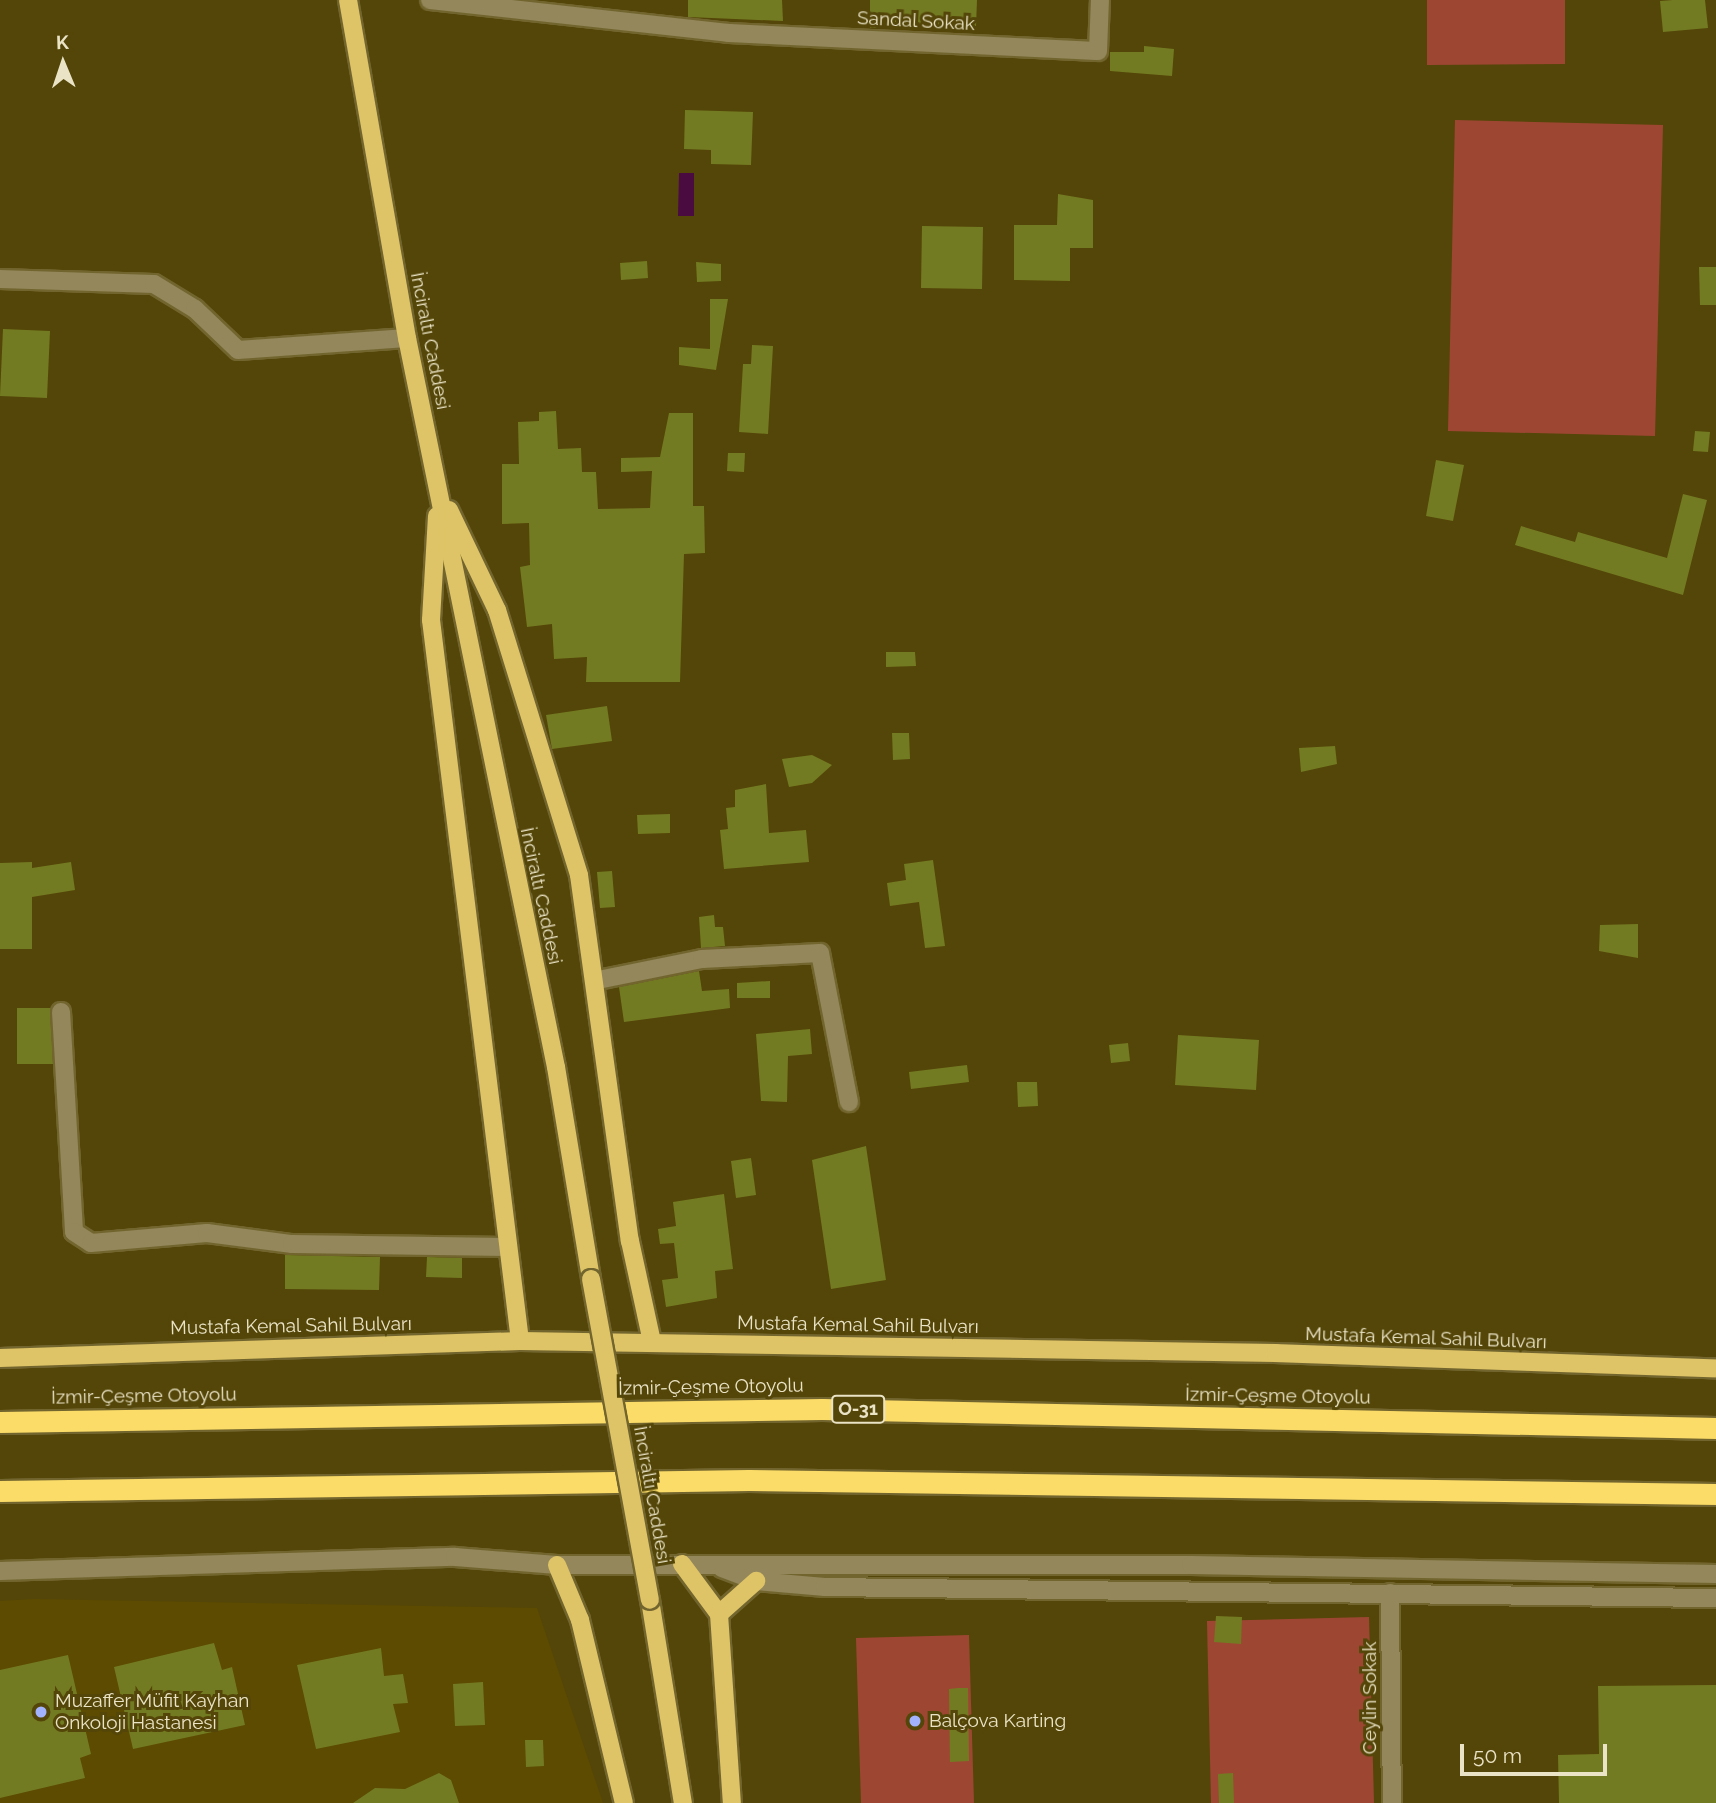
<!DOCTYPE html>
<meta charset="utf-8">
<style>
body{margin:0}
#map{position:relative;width:1716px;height:1803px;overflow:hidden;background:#544608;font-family:Raleway,sans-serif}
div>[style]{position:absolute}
.built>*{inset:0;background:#5c4b00}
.green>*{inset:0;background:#9d4733}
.water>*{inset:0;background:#490b40}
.building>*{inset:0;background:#737b22}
.roads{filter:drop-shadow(2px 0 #72652e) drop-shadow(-2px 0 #72652e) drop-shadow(0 2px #72652e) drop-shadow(0 -2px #72652e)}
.minor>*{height:18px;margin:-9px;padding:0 9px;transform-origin:9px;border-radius:9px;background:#93875b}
.major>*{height:18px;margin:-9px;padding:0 9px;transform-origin:9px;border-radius:9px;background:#dec466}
.highway>*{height:21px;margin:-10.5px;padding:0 10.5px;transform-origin:10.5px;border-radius:10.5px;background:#fbdc68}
.bridges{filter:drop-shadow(2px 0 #72652e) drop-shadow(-2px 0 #72652e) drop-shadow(0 2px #72652e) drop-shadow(0 -2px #72652e)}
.major-bridge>*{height:18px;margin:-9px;padding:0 9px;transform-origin:9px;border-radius:9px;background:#dec466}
.dots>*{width:19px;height:19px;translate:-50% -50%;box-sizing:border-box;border:4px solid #544608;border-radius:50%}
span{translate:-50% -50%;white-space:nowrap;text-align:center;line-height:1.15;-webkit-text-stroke:6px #544608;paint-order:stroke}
.shield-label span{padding:2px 5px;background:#544608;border:2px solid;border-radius:5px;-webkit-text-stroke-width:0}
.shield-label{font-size:18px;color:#eae3c6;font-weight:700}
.street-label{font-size:19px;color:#eae3c6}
.poi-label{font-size:19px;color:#eae3c6}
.left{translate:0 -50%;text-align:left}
.north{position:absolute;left:28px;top:28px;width:70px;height:70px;-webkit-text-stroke:5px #544608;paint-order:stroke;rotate:358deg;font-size:19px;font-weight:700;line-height:28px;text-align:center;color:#eae3c6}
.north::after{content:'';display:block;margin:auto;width:24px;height:32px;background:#eae3c6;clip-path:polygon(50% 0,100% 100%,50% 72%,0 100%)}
.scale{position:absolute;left:1460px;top:1744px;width:147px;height:32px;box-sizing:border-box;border:4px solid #eae3c6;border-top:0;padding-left:9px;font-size:21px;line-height:24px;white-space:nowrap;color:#eae3c6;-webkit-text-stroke:5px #544608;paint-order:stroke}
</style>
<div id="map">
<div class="built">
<div style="clip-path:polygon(33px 1599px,537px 1608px,603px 1803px,0 1803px,0 1601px)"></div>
</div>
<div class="green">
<div style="clip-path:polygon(1427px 0,1565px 0,1565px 64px,1427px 65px)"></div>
<div style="clip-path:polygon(1455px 120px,1663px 125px,1655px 436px,1448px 431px)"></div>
<div style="clip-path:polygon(1369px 1617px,1374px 1803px,1211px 1803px,1207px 1621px)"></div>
<div style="clip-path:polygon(969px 1635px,974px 1803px,861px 1803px,856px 1638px)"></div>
</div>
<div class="water">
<div style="clip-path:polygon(679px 173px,694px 173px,694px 216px,678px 216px)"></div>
</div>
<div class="building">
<div style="clip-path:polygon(688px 0,782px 0,783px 21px,688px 17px)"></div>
<div style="clip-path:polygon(870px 0,977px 0,976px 26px,870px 28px)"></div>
<div style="clip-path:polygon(1673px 0,1705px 0,1708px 28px,1663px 32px,1660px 1px)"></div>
<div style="clip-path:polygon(1144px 46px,1174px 49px,1172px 76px,1110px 71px,1110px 52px,1144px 52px)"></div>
<div style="clip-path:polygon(685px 110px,753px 112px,751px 165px,711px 164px,711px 150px,684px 149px)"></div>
<div style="clip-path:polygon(1058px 194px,1093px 200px,1093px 248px,1070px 248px,1070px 281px,1014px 280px,1014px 225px,1057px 225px)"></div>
<div style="clip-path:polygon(922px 226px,983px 227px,982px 289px,921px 288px)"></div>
<div style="clip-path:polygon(647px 261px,648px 278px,621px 280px,620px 263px)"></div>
<div style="clip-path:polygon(696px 262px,721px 264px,721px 281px,697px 282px)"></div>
<div style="clip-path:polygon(1699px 267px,1716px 267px,1716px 305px,1700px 305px)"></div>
<div style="clip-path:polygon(710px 299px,728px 299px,716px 370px,679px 365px,679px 347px,710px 349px)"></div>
<div style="clip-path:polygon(3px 329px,50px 331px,47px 398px,0 396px)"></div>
<div style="clip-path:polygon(752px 345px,773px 346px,768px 434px,739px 432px,743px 364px,751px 364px)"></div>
<div style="clip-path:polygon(556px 411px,558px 449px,581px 448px,582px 472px,596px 472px,598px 509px,650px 508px,652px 471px,621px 472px,621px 458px,660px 457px,669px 413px,693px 413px,693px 506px,704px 506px,705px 553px,684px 554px,680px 682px,586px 682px,587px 657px,554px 659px,552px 624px,527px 627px,520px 567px,530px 565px,529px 523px,502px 524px,502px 464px,519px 464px,518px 422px,539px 421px,539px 412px)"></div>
<div style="clip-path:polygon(1695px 431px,1710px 432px,1708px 452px,1693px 451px)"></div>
<div style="clip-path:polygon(728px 453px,745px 453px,744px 472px,727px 471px)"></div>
<div style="clip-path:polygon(1436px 460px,1464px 465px,1453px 521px,1426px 516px)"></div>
<div style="clip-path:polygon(1683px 494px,1707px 500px,1683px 595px,1515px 545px,1521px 526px,1575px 542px,1578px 532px,1667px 558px)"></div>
<div style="clip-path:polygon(886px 652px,915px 652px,916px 666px,886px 667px)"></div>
<div style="clip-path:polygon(607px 706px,612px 741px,552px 749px,546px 715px)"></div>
<div style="clip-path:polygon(892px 733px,909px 733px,910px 759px,893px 760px)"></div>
<div style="clip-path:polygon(1335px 746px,1337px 764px,1301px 772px,1299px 748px)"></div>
<div style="clip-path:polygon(812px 755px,832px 765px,812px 783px,789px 787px,782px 759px)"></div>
<div style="clip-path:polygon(766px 784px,769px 833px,806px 830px,809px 862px,724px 869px,720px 830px,728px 829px,726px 808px,735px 807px,735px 790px)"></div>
<div style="clip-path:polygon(670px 814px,670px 833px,638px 834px,637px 815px)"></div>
<div style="clip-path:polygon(933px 860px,945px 946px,925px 948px,919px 902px,890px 906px,887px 883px,906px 880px,904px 864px)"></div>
<div style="clip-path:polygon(32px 862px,32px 868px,71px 862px,75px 890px,32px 897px,32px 949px,0 949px,0 863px)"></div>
<div style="clip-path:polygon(612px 871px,615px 907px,600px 908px,597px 872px)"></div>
<div style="clip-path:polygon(714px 915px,715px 927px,723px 927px,725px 946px,701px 948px,699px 917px)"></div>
<div style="clip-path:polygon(1638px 924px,1638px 958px,1599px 951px,1600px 925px)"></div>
<div style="clip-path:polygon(699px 971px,702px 991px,729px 989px,730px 1008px,624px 1022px,619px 987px)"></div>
<div style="clip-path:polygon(770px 981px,770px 998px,737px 998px,737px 983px)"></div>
<div style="clip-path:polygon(17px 1008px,51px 1008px,53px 1064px,17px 1064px)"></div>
<div style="clip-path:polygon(810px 1029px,812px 1054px,788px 1056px,787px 1102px,761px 1101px,756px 1034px)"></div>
<div style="clip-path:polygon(1178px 1035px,1259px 1040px,1256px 1090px,1175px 1085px)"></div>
<div style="clip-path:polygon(1128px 1043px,1130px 1061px,1111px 1063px,1109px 1045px)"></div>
<div style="clip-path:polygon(967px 1065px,969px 1082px,911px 1089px,909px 1072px)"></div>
<div style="clip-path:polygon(1017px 1082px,1037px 1082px,1038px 1106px,1018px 1107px)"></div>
<div style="clip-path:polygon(866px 1146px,886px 1280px,831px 1289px,812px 1160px)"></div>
<div style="clip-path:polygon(751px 1158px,756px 1195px,736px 1198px,731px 1161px)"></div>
<div style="clip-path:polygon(724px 1194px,733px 1269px,715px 1271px,717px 1298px,666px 1307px,662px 1280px,678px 1278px,674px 1243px,660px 1244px,658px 1229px,676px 1226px,673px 1202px)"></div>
<div style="clip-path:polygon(285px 1255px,380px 1257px,379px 1290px,285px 1289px)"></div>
<div style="clip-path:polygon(427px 1257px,462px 1258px,462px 1278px,426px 1277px)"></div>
<div style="clip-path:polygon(1216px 1616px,1242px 1617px,1241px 1644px,1214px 1642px)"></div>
<div style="clip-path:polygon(214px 1643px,222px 1670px,232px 1667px,245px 1725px,133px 1749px,114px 1667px)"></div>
<div style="clip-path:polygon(381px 1648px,384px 1676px,403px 1674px,408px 1703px,393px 1704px,400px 1732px,316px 1749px,297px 1665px)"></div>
<div style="clip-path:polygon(68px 1655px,91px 1754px,80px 1758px,85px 1778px,0 1798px,0 1670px)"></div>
<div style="clip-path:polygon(483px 1682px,485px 1725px,455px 1726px,453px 1684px)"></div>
<div style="clip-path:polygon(1716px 1685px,1716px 1803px,1559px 1803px,1558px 1755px,1599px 1754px,1598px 1686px)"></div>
<div style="clip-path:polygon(958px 1688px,968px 1688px,969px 1761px,950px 1762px,949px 1689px)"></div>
<div style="clip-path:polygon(525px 1740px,543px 1740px,544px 1766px,526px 1767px)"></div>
<div style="clip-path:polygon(439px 1773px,451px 1780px,459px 1803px,353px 1803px,375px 1788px,405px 1789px)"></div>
<div style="clip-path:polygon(1233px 1773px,1234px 1803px,1219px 1803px,1218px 1774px)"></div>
</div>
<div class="roads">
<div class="minor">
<div style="left:430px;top:0;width:300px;rotate:6.3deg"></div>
<div style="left:728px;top:33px;width:370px;rotate:2.8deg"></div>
<div style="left:1098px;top:51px;width:51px;rotate:-87.8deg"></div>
<div style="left:0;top:279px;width:154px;rotate:1.9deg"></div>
<div style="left:154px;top:284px;width:48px;rotate:31.4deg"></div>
<div style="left:195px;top:309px;width:59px;rotate:43.6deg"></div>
<div style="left:238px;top:350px;width:169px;rotate:-4.1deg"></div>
<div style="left:598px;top:980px;width:106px;rotate:-11.4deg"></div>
<div style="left:702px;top:959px;width:118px;rotate:-2.9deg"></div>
<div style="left:820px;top:953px;width:152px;rotate:79deg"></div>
<div style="left:61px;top:1012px;width:220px;rotate:86.6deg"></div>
<div style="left:74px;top:1232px;width:20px;rotate:33deg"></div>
<div style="left:91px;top:1243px;width:116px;rotate:-4.9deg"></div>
<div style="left:207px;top:1233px;width:86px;rotate:7.4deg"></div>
<div style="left:292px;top:1244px;width:214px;rotate:0.8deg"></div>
<div style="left:722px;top:1568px;width:36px;rotate:21deg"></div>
<div style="left:756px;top:1581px;width:69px;rotate:5deg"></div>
<div style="left:825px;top:1587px;width:891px;rotate:0.71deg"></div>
<div style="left:0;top:1571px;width:455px;rotate:-1.8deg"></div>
<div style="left:455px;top:1557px;width:102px;rotate:4.5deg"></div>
<div style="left:557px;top:1565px;width:634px"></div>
<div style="left:1191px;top:1565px;width:525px;rotate:0.98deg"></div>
<div style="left:1390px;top:1593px;width:210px;rotate:89.5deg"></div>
</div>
<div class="major">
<div style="left:348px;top:0;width:343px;rotate:80.1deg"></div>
<div style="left:407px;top:338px;width:744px;rotate:78.45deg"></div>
<div style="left:556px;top:1067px;width:215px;rotate:80.6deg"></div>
<div style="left:449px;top:510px;width:111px;rotate:64.4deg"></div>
<div style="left:497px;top:610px;width:277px;rotate:72.8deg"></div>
<div style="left:579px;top:875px;width:370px;rotate:82.1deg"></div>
<div style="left:630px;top:1241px;width:103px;rotate:77.7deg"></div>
<div style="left:437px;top:516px;width:104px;rotate:93.3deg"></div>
<div style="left:431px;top:620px;width:726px;rotate:82.96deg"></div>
<div style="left:0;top:1358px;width:520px;rotate:-1.87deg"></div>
<div style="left:520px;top:1341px;width:756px;rotate:0.91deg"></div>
<div style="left:1276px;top:1353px;width:440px;rotate:2deg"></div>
<div style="left:682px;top:1564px;width:62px;rotate:53.5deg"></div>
<div style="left:719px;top:1614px;width:189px;rotate:86.1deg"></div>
<div style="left:557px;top:1565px;width:60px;rotate:67.3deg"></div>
<div style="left:580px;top:1620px;width:188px;rotate:76.5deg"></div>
<div style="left:650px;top:1600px;width:206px;rotate:80.8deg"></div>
<div style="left:719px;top:1614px;width:50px;rotate:-41.7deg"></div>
</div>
<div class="highway">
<div style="left:0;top:1422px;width:822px;rotate:-0.91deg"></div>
<div style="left:822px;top:1409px;width:894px;rotate:1.22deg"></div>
<div style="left:0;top:1491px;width:749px;rotate:-0.84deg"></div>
<div style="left:749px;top:1480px;width:967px;rotate:0.83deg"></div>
</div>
</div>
<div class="bridges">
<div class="major-bridge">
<div style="left:591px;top:1279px;width:326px;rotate:79.6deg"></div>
</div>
</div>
<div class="dots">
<div style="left:41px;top:1712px;background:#a2b2fd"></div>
<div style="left:915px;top:1721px;background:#a2b2fd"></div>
</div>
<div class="shield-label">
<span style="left:858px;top:1409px">O-31</span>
</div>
<div class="street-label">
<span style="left:916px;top:21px;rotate:3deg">Sandal Sokak</span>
<span style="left:430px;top:341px;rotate:79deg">İnciraltı Caddesi</span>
<span style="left:541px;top:896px;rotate:78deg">İnciraltı Caddesi</span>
<span style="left:858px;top:1325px;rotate:1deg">Mustafa Kemal Sahil Bulvarı</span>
<span style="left:291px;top:1326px;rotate:-1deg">Mustafa Kemal Sahil Bulvarı</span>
<span style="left:1426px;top:1338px;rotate:2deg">Mustafa Kemal Sahil Bulvarı</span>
<span style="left:711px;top:1387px;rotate:-1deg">İzmir-Çeşme Otoyolu</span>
<span style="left:144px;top:1396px;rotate:-1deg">İzmir-Çeşme Otoyolu</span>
<span style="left:1278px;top:1396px;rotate:1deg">İzmir-Çeşme Otoyolu</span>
<span style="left:652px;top:1495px;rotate:80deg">İnciraltı Caddesi</span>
<span style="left:1370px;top:1698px;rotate:-90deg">Ceylin Sokak</span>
</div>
<div class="poi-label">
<span class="left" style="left:55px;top:1712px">Muzaffer Müfit Kayhan<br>Onkoloji Hastanesi</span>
<span class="left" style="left:929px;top:1721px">Balçova Karting</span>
</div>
<div class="north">K</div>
<div class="scale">50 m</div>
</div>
